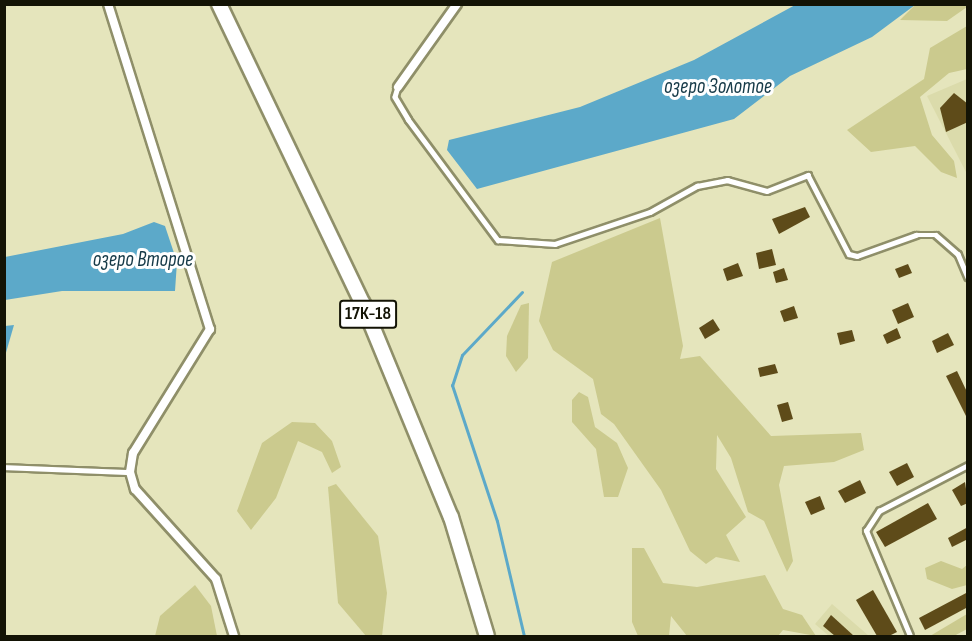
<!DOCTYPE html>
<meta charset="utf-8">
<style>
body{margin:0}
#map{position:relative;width:972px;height:641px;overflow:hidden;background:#e5e5bc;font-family:"Sofia Sans Condensed",sans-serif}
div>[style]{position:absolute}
.built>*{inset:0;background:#dbdbab}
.green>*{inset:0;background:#cbca8e}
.water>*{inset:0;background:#5ca9c9}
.stream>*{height:3px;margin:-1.5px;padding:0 1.5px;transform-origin:1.5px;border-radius:1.5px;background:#5ca9c9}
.building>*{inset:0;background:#5e4b19}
.roads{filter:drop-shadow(2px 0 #8f8f69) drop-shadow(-2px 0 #8f8f69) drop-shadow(0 2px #8f8f69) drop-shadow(0 -2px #8f8f69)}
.service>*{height:4.5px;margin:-2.25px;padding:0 2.25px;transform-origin:2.25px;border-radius:2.25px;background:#fff}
.minor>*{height:8px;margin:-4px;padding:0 4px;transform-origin:4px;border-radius:4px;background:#fff}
.primary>*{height:14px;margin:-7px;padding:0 7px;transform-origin:7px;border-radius:7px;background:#fff}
span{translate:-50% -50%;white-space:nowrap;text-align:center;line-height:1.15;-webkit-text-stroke:6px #fff;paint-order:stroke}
.shield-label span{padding:2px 4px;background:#fff;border:2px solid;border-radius:4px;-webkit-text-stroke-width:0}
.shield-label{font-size:18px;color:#131305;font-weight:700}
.water-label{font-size:21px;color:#163a48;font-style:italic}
.frame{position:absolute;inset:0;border:6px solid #131305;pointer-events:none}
</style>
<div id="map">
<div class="built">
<div style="clip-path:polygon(967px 79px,967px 174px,927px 96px)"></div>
<div style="clip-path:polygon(832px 604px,869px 636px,829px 636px,815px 624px)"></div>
</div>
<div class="green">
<div style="clip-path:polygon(915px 5px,967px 5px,967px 7px,947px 21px,900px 20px)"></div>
<div style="clip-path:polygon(967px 26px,967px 69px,949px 73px,920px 97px,932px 135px,954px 161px,957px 178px,941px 172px,915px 146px,871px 152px,847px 130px,924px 79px,930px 48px)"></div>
<div style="clip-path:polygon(660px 218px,683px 346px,680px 359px,700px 356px,771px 436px,861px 433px,864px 450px,834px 462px,784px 466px,779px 485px,793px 561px,787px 572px,764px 521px,748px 512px,731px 458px,717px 435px,716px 469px,746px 517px,726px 535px,740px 562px,716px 557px,706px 564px,690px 551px,661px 490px,614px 424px,601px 414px,593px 379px,553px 350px,539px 321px,552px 262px)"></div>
<div style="clip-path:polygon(529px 303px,528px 358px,516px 372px,506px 356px,507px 336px,521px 305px)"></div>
<div style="clip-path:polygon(579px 392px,588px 397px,595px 427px,617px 443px,628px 468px,618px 497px,604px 497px,596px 449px,572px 422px,572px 400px)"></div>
<div style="clip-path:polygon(292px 422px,315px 423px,332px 441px,341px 467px,332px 473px,322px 452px,298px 441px,276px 498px,251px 530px,237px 511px,262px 443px)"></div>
<div style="clip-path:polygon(336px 484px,378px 536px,387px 593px,382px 636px,366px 636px,338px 603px,328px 487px)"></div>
<div style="clip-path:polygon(632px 548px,644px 548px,663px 583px,697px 587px,765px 575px,783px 609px,802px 615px,816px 636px,783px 630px,778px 636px,687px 636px,671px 616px,669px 636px,638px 636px,632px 622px)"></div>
<div style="clip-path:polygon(941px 561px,962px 569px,967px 565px,967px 585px,952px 589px,927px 579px,925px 568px)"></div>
<div style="clip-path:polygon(195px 585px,211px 606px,217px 636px,155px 636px,160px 616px)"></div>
<div style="clip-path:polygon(967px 614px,967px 629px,954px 636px,930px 636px)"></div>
</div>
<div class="water">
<div style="clip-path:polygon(797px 4px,915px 5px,872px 37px,790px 76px,734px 119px,477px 189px,447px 150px,449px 140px,580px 107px,694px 60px)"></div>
<div style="clip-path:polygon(154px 222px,165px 226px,177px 262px,175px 291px,62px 291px,5px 300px,5px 257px,123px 234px)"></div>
<div style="clip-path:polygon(14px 325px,5px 356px,5px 326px)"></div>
</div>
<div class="stream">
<div style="left:522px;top:292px;width:87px;rotate:133.6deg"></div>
<div style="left:462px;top:355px;width:32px;rotate:108deg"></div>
<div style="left:452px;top:385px;width:143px;rotate:71.7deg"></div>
<div style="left:497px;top:521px;width:118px;rotate:76.8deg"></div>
</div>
<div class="building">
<div style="clip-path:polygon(954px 93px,968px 104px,968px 122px,946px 132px,940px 108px)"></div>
<div style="clip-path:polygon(805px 207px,810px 217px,779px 234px,772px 219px)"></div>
<div style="clip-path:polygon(772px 249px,776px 265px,759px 269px,756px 253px)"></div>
<div style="clip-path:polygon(738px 263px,743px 276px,727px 281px,723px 269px)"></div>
<div style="clip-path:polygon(908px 264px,912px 273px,899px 278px,895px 269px)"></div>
<div style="clip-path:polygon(784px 268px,788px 280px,776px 283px,773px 272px)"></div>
<div style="clip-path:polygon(908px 303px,914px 317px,898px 324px,892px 310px)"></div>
<div style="clip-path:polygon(794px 306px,798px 318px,784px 322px,780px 311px)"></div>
<div style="clip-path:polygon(713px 319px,720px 330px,705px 339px,699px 328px)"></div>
<div style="clip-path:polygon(897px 328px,901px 338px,887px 344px,883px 335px)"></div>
<div style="clip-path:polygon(852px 330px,855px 341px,840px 345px,837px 333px)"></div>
<div style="clip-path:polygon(948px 333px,954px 345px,937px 353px,932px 341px)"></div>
<div style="clip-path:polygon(775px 364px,778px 373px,760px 377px,758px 368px)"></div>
<div style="clip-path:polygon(957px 371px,968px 394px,968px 420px,946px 376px)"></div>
<div style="clip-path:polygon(788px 402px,793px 419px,782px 422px,777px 405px)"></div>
<div style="clip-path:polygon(907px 463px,914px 477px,897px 486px,889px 472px)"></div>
<div style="clip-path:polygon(860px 480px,866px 493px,845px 503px,838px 491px)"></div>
<div style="clip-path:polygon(965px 482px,968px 503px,961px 506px,952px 490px)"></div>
<div style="clip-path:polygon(820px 496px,825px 509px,811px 515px,805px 502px)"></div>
<div style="clip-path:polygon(928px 503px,937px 519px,885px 547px,876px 532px)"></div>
<div style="clip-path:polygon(968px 527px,968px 539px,952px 547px,948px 538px)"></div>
<div style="clip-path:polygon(873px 590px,897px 632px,889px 636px,877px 636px,856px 600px)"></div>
<div style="clip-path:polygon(968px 592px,968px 607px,925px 630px,919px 618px)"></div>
<div style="clip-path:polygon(831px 615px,854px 636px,835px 636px,823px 626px)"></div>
</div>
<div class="roads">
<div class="service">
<div style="left:398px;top:87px;width:10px;rotate:107deg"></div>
<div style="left:395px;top:97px;width:26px;rotate:59deg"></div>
<div style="left:408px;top:119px;width:151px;rotate:53.4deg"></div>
<div style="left:498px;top:240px;width:57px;rotate:4deg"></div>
<div style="left:555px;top:244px;width:100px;rotate:-18.6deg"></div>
<div style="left:650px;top:212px;width:54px;rotate:-29deg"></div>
<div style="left:697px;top:186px;width:31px;rotate:-11deg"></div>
<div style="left:727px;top:180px;width:41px;rotate:15.4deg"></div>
<div style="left:767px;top:191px;width:44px;rotate:-21.3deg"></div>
<div style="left:808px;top:175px;width:89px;rotate:62.6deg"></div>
<div style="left:849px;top:254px;width:8px;rotate:14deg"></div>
<div style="left:857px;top:256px;width:63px;rotate:-19.6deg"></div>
<div style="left:916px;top:235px;width:20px"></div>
<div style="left:936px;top:235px;width:29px;rotate:41deg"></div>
<div style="left:958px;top:254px;width:25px;rotate:67deg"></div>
<div style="left:4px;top:467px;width:126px;rotate:2.3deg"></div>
<div style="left:910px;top:636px;width:114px;rotate:-112.7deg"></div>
<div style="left:866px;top:531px;width:24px;rotate:-57deg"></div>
<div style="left:879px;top:511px;width:100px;rotate:-27.3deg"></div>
</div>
<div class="minor">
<div style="left:108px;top:4px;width:341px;rotate:72.6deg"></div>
<div style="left:210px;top:329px;width:146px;rotate:121.8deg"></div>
<div style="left:133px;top:453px;width:19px;rotate:99deg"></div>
<div style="left:130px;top:472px;width:18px;rotate:74deg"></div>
<div style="left:135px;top:489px;width:121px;rotate:48deg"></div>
<div style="left:216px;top:579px;width:60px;rotate:72.5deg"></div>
<div style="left:398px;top:87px;width:102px;rotate:-54.6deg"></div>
</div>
<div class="primary">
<div style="left:219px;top:4px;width:333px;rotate:64.4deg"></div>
<div style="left:363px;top:304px;width:230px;rotate:67.6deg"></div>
<div style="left:451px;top:517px;width:124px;rotate:73.2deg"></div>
</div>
</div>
<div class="shield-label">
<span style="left:368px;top:314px">17К-18</span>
</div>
<div class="water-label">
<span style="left:718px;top:87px">озеро Золотое</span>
<span style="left:143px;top:260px">озеро Второе</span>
</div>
<div class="frame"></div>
</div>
